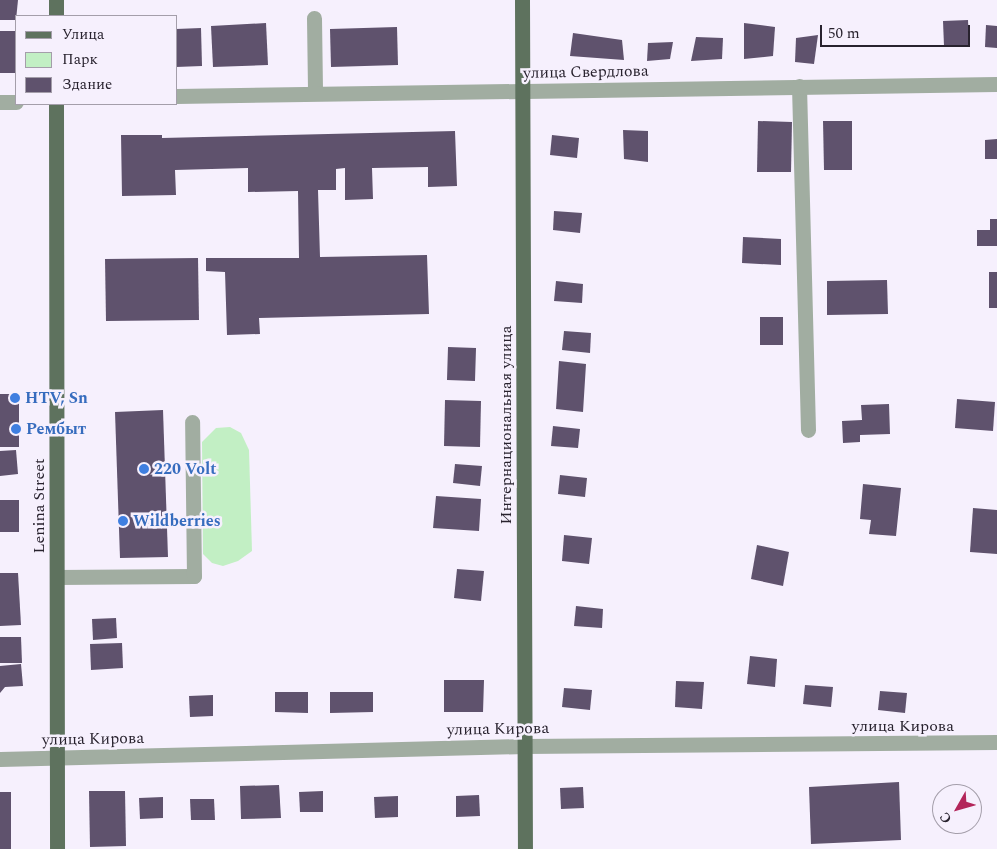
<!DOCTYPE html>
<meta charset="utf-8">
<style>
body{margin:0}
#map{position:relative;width:997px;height:849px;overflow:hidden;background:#f6f0fd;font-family:Spectral,serif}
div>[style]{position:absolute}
.green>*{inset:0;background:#c2efc4}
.building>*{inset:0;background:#5f526d}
.minor>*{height:15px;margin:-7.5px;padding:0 7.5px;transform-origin:7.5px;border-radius:7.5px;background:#a1ada1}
.major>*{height:15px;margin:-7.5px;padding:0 7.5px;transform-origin:7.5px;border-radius:7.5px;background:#5e725e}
.dots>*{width:14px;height:14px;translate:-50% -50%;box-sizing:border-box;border:2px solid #f6f0fd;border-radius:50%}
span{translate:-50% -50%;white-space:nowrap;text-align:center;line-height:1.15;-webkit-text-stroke:5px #f6f0fd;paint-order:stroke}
.street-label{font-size:16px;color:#28222e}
.shop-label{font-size:16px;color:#366cbe;font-weight:700}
.left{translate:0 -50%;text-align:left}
.legend{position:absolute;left:15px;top:15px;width:162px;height:90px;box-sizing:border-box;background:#f6f0fd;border:1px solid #a49eaa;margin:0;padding:6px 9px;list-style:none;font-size:15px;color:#28222e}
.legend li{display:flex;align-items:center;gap:10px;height:25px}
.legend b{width:25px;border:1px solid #a49eaa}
.north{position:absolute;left:932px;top:784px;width:50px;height:50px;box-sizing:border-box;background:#f6f0fd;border:1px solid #a49eaa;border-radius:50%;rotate:232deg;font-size:14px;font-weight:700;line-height:20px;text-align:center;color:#28222e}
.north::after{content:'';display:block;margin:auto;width:18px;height:22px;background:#b3255a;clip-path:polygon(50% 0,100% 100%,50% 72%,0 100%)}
.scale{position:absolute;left:820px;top:25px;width:150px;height:22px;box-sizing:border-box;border:2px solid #28222e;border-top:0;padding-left:6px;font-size:15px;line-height:18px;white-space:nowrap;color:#28222e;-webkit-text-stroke:4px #f6f0fd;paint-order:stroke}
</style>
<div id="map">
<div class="green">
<div style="clip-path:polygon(230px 427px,241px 433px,249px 450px,252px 551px,238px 561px,223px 566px,212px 563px,203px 554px,202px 442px,216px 428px)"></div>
</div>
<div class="building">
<div style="clip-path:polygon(0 0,18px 0,16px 20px,0 20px)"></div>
<div style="clip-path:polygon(968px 20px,969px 45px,944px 46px,943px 21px)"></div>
<div style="clip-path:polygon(266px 23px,268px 65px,213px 67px,211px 26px)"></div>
<div style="clip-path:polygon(744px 23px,775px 27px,773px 56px,744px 59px)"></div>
<div style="clip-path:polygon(986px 25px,997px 26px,997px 48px,985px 47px)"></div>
<div style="clip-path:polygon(397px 27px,398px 65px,331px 67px,330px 29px)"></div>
<div style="clip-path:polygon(201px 28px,202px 66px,176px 67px,176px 29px)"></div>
<div style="clip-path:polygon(0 31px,16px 31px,16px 73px,0 73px)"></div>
<div style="clip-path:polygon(573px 33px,622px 40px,624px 60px,570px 56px)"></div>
<div style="clip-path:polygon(818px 35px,814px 64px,795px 62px,796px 38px)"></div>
<div style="clip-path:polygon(696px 37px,723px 38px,722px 59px,691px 61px)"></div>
<div style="clip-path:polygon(673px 42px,670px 59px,647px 61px,648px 43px)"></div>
<div style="clip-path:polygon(758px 121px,792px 122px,791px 172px,757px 172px)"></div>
<div style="clip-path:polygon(823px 121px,852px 121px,852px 170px,824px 170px)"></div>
<div style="clip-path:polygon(623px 130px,648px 131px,648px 162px,624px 159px)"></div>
<div style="clip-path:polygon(455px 131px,457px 186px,428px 187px,428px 167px,372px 168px,373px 199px,345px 200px,345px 168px,336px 169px,336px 190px,318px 190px,320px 257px,427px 255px,429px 314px,259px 318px,260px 334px,227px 335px,225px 272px,206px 271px,206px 258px,299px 258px,298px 191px,248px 192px,248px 168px,175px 170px,176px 195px,122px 196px,121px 135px,162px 135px,162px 138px)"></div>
<div style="clip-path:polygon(552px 135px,579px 138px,577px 158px,550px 155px)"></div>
<div style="clip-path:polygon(997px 139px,997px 159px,985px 159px,985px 140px)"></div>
<div style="clip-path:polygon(554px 211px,582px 213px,580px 233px,553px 230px)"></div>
<div style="clip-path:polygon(990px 219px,997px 219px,997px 246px,977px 246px,977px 230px,990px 230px)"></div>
<div style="clip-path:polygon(743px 237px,781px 239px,781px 265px,742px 263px)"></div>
<div style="clip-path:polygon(198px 258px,199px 320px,106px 321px,105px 259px)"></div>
<div style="clip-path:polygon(989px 272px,997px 272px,997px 308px,989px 308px)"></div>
<div style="clip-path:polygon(887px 280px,888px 314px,827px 315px,827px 281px)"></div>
<div style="clip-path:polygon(556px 281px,583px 284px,582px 303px,554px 301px)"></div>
<div style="clip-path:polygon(760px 317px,783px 317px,783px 345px,760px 345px)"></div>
<div style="clip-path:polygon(564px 331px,591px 333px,590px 353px,562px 350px)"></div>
<div style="clip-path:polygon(448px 347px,476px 348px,475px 381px,447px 380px)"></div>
<div style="clip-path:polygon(559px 361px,586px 364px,583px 412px,556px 409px)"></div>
<div style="clip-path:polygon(0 394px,19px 394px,19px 447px,0 447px)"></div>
<div style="clip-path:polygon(957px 399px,995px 402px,993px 431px,955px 428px)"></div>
<div style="clip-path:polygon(445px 400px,481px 401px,480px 447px,444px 446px)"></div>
<div style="clip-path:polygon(889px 404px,890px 434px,860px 435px,860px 442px,843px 443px,842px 421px,862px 420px,861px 405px)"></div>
<div style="clip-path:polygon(163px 410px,168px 557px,120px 558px,115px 412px)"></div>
<div style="clip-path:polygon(553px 426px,580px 429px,578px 448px,551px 446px)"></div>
<div style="clip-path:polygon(16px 450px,18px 474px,0 476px,0 451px)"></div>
<div style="clip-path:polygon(455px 464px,482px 466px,480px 486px,453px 483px)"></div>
<div style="clip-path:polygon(560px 475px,587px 478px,585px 497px,558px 494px)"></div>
<div style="clip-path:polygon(863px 484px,901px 488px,896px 536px,869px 534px,871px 520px,860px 519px)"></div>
<div style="clip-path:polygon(436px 496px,481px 499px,479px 531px,433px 528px)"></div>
<div style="clip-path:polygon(0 500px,19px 500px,19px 532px,0 532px)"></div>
<div style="clip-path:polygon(973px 508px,997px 510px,997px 554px,970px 552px)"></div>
<div style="clip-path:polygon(564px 535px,592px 538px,589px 564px,562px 561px)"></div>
<div style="clip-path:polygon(757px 545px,789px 552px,783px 586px,751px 579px)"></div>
<div style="clip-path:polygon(457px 569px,484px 571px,481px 601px,454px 598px)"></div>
<div style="clip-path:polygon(0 573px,18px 573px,21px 625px,0 626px)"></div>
<div style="clip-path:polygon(576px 606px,603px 609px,602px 628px,574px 626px)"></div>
<div style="clip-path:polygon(116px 618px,117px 638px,93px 640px,92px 619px)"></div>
<div style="clip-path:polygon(0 637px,21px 637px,22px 663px,0 663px)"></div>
<div style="clip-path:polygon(122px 643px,123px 668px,91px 670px,90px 644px)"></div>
<div style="clip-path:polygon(750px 656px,777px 659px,775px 687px,747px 684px)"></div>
<div style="clip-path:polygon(21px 664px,23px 686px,5px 687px,0 693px,0 666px)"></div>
<div style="clip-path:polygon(444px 680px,484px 680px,483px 712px,444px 712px)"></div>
<div style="clip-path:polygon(676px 681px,704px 682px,702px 709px,675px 707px)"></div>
<div style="clip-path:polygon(805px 685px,833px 687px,831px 707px,803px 704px)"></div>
<div style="clip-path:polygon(564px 688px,592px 690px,590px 710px,562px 707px)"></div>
<div style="clip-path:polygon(880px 691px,907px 693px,905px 713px,878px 710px)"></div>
<div style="clip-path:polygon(275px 692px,308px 692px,308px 713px,275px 712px)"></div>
<div style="clip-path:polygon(330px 692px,373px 692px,373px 712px,330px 713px)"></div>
<div style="clip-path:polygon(213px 695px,213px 716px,190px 717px,189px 696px)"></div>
<div style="clip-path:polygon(899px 782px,901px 840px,811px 844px,809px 787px)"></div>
<div style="clip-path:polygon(279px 785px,281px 818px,241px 819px,240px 786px)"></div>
<div style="clip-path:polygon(583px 787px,584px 808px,561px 809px,560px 788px)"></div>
<div style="clip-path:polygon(89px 791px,125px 791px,126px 846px,90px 847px)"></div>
<div style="clip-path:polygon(323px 791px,323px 812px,300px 812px,299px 792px)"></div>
<div style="clip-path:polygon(0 792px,11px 792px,11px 849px,0 849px)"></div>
<div style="clip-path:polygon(479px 795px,480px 816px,456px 817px,456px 796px)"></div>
<div style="clip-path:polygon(398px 796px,398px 817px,375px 818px,374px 797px)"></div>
<div style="clip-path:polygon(163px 797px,163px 818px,140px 819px,139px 798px)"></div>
<div style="clip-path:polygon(190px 799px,214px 799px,215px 820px,191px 820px)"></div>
</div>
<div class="minor">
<div style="left:314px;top:18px;width:75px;rotate:89.2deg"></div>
<div style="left:799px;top:86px;width:344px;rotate:88.5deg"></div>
<div style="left:176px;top:96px;width:821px;rotate:-0.84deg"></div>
<div style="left:0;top:102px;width:16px"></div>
<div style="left:57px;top:577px;width:137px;rotate:-0.4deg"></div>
<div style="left:194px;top:576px;width:154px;rotate:-90.7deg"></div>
<div style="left:0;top:759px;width:524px;rotate:-1.42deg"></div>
<div style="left:524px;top:746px;width:473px;rotate:-0.5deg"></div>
</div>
<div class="major">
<div style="left:56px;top:0;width:16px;rotate:90deg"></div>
<div style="left:522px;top:0;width:849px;rotate:89.8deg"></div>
<div style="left:56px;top:104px;width:745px;rotate:89.92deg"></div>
</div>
<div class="dots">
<div style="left:15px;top:398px;background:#3f7fe0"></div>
<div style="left:16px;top:429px;background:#3f7fe0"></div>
<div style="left:144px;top:469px;background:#3f7fe0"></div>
<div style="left:123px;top:521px;background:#3f7fe0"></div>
</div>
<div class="street-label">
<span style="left:586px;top:72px;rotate:-1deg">улица Свердлова</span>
<span style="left:506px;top:425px;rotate:-90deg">Интернациональная улица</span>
<span style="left:39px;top:506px;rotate:-90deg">Lenina Street</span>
<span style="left:903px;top:726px">улица Кирова</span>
<span style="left:498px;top:729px;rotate:-1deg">улица Кирова</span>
<span style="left:93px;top:739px;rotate:-1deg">улица Кирова</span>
</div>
<div class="shop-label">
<span class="left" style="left:25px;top:398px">HTV, Sn</span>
<span class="left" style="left:26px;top:429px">Рембыт</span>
<span class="left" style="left:154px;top:469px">220 Volt</span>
<span class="left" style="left:133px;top:521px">Wildberries</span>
</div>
<ul class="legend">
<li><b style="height:6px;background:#5e725e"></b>Улица</li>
<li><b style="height:14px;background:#c2efc4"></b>Парк</li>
<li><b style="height:14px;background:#5f526d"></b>Здание</li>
</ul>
<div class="north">С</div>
<div class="scale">50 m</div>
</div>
